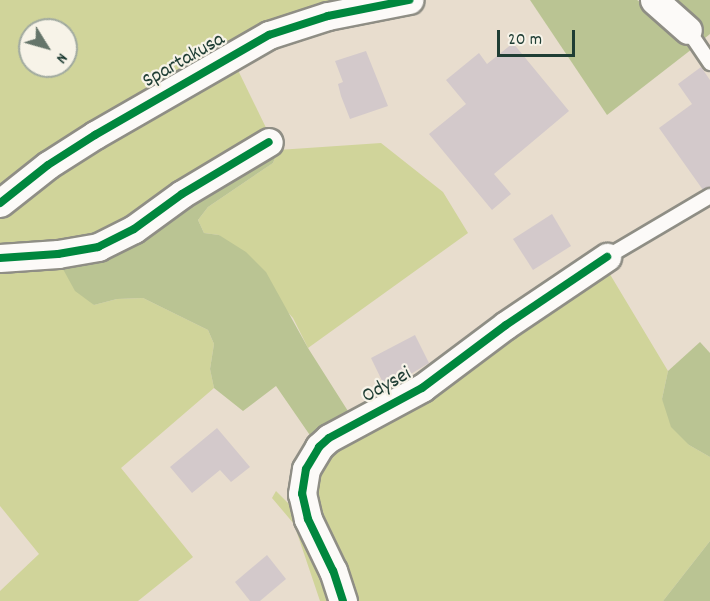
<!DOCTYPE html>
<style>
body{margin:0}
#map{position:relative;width:710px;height:601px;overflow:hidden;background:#e8ddce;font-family:Dekko,sans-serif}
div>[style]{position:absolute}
.green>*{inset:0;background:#d0d49a}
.forest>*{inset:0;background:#bac493}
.building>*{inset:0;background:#d3c9cb}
.roads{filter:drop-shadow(2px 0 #8f8e85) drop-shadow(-2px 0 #8f8e85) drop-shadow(0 2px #8f8e85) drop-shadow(0 -2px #8f8e85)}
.lane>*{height:14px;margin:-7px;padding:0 7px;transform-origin:7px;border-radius:7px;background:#fcfaf8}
.street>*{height:27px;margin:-13.5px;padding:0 13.5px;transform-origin:13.5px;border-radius:13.5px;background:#fcfaf8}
.cycleway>*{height:8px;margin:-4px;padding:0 4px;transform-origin:4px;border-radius:4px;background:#00873e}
span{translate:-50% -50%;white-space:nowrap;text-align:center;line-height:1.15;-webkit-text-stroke:4.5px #f7f3e8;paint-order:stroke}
.street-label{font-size:21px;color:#1f3d34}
.north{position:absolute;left:18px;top:18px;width:60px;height:60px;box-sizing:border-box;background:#f7f3e8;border:2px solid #a1aaa0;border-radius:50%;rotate:127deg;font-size:16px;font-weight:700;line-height:24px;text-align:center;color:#1f3d34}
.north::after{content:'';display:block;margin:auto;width:21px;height:27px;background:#65756a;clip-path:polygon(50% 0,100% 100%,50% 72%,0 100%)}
.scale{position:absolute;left:497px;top:30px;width:78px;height:27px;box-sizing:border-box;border:3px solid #1f3d34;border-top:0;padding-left:8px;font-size:18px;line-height:21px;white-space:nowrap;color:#1f3d34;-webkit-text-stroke:4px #f7f3e8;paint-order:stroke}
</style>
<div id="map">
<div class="green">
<div style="clip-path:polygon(evenodd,0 0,373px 0,329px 10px,0 196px,0 0,30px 30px,66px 30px,66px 66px,30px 66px,30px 30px)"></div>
<div style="clip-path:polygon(234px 62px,270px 136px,114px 235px,0 252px,0 210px)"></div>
<div style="clip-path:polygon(381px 143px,443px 192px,468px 233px,308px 348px,293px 318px,219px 235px,204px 233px,198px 220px,208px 207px,273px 163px,278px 150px)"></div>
<div style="clip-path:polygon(58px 260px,94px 305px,117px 299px,143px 298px,208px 330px,214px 344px,210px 369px,214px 388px,121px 468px,193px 557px,138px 601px,0 601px,0 591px,39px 554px,0 506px,0 264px)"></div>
<div style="clip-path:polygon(605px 266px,668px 371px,662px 399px,689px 445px,710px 457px,710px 541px,663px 601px,352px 601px,312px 501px,318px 461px)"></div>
<div style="clip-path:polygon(276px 491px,296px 511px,334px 601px,320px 601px,294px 524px,272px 498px)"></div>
</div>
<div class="forest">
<div style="clip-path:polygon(530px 0,637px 0,660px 14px,692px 49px,607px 115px)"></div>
<div style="clip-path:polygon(666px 0,710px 0,710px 34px,705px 38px)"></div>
<div style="clip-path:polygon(278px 150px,273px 163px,208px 207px,198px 220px,204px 233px,219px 235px,246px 252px,266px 272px,308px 348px,353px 419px,316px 444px,276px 386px,243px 411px,214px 388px,210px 369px,214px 344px,208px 330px,143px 298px,117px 299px,94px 305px,75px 291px,58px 260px)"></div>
<div style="clip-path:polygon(700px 342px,710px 353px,710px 457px,689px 445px,671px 427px,662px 399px,668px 371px)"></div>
<div style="clip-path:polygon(710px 541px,710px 601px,663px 601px)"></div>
</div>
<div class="building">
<div style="clip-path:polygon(513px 43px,569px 111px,494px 174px,511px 194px,492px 210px,429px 134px,466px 104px,446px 80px,479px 53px,487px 64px)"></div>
<div style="clip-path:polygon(366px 51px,388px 106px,350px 119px,341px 96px,338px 84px,343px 82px,335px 61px)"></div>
<div style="clip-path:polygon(701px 67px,710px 80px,710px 187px,703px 190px,659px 128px,692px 104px,678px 84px)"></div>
<div style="clip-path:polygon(552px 214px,571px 246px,533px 270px,513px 239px)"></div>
<div style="clip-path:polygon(415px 335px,429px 363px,386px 389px,371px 358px)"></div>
<div style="clip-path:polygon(217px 428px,250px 467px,231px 482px,220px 470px,192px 493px,170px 467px)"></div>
<div style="clip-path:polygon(267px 555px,286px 579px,260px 601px,250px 601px,235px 582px)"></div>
</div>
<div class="roads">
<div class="lane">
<div style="left:688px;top:30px;width:40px;rotate:56deg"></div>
<div style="left:607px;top:257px;width:120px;rotate:-30.6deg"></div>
</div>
<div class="street">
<div style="left:654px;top:0;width:45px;rotate:41.4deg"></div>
<div style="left:0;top:203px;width:61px;rotate:-38.4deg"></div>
<div style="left:48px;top:165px;width:56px;rotate:-32.6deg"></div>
<div style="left:95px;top:135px;width:201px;rotate:-29.9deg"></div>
<div style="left:269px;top:35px;width:62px;rotate:-17.9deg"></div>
<div style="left:328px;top:16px;width:83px;rotate:-11.2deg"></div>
<div style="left:0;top:258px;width:58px;rotate:-3.9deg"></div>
<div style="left:58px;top:254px;width:41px;rotate:-9.9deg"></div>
<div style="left:98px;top:247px;width:40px;rotate:-26.6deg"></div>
<div style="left:134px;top:229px;width:59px;rotate:-36.1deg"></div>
<div style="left:182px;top:194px;width:101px;rotate:-30.9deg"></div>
<div style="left:343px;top:601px;width:32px;rotate:-108deg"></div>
<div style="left:333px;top:571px;width:58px;rotate:-115.7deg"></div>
<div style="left:308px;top:519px;width:26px;rotate:-103deg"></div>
<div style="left:302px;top:494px;width:25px;rotate:-81deg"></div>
<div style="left:306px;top:469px;width:26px;rotate:-59deg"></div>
<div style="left:319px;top:447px;width:13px;rotate:-42deg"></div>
<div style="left:329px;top:438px;width:106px;rotate:-28.3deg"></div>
<div style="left:422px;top:388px;width:105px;rotate:-36.9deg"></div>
<div style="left:506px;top:325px;width:122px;rotate:-34deg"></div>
</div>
</div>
<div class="cycleway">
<div style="left:0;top:203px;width:61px;rotate:-38.4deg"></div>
<div style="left:48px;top:165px;width:56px;rotate:-32.6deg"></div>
<div style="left:95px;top:135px;width:201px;rotate:-29.9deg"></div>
<div style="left:269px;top:35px;width:62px;rotate:-17.9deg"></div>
<div style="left:328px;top:16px;width:83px;rotate:-11.2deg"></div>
<div style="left:0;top:258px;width:58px;rotate:-3.9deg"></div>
<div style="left:58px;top:254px;width:41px;rotate:-9.9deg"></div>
<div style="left:98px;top:247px;width:40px;rotate:-26.6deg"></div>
<div style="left:134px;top:229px;width:59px;rotate:-36.1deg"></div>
<div style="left:182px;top:194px;width:101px;rotate:-30.9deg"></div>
<div style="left:343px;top:601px;width:32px;rotate:-108deg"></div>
<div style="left:333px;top:571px;width:58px;rotate:-115.7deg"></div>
<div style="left:308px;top:519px;width:26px;rotate:-103deg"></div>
<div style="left:302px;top:494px;width:25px;rotate:-81deg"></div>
<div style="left:306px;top:469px;width:26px;rotate:-59deg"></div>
<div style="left:319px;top:447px;width:13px;rotate:-42deg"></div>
<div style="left:329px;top:438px;width:106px;rotate:-28.3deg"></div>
<div style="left:422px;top:388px;width:105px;rotate:-36.9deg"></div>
<div style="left:506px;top:325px;width:122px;rotate:-34deg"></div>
</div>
<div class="street-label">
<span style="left:184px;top:61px;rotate:-30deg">Spartakusa</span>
<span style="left:387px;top:386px;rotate:-29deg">Odysei</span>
</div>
<div class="north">N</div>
<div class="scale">20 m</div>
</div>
